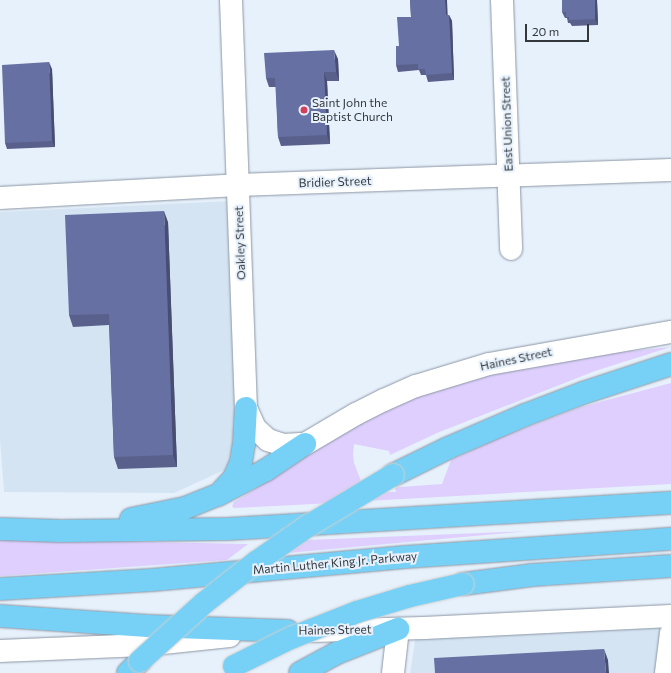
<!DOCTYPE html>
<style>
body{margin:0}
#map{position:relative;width:671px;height:673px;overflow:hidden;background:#e7f1fc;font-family:Commissioner,sans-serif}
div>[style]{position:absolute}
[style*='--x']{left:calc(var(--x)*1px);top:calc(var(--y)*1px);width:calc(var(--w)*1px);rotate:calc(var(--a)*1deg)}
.built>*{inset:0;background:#d5e4f3}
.green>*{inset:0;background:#dfcffe}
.roads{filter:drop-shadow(0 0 1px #8c97a4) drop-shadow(0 0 1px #8c97a4)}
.minor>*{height:22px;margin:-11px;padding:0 11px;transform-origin:11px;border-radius:11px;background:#fff}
.highway>*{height:22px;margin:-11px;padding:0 11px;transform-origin:11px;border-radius:11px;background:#77d1f6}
.bridges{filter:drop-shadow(0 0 1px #cecfd0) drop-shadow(0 0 1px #cecfd0)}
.highway-bridge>*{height:22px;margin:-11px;padding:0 11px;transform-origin:11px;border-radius:11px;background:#77d1f6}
.wall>*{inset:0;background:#59608b}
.shaded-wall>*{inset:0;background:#484e71}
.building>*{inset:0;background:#6770a2}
.dots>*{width:11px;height:11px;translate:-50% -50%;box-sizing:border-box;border:2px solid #e7f1fc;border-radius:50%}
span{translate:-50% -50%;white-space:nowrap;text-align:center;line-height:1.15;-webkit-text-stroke:4px #e7f1fc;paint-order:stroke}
.poi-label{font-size:12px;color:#33383d}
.left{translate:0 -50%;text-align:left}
.street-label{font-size:12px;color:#33383d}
.scale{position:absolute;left:525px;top:24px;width:64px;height:18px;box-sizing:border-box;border:2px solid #33383d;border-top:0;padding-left:5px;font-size:12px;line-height:14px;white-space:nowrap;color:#33383d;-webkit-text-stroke:3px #e7f1fc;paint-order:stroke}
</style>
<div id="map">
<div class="built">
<div style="clip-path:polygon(230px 201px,239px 443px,231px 467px,174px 493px,4px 492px,0 439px,0 212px)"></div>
<div style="clip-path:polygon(671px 627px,671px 673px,410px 673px,416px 635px)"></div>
</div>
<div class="green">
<div style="clip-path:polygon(671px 347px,595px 371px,437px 433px,390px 455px,389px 451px,354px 444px,353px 454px,354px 463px,361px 481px,365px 486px,383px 492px,396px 492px,395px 488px,400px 487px,442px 484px,451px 460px,499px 438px,581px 407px,671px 383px,671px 484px,295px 505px,234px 508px,232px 506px,234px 502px,291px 467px,300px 456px,411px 394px,549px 359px)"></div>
<div style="clip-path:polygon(530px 531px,288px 553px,307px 540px)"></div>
<div style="clip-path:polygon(0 539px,248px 544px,227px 560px,0 576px)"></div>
</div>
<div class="roads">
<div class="minor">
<div style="--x:231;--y:0;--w:408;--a:87.9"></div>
<div style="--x:246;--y:408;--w:22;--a:66"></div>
<div style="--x:255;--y:428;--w:18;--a:43"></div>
<div style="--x:268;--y:440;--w:16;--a:18"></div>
<div style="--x:283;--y:445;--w:22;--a:-3"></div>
<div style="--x:305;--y:444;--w:59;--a:-30.5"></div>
<div style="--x:356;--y:414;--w:31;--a:-27"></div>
<div style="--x:384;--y:400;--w:35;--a:-24"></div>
<div style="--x:416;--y:386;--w:76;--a:-16.8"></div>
<div style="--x:489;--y:364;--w:185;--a:-10"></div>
<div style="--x:502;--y:0;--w:249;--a:87.9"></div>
<div style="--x:0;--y:198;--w:238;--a:-3.1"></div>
<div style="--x:238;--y:185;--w:433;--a:-2"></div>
<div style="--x:312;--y:631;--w:112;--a:-1.5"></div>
<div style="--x:424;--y:628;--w:247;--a:-2.8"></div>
<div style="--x:0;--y:651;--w:144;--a:-2.4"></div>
<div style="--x:144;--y:645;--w:86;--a:-6"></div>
<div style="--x:393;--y:673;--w:44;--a:-83.5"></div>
<div style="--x:666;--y:673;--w:40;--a:-82.9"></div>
</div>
<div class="highway">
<div style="--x:393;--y:475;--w:61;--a:-26.1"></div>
<div style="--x:448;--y:448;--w:84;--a:-23.2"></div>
<div style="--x:525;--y:415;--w:62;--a:-20.8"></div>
<div style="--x:583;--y:393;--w:93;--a:-18.2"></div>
<div style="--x:222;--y:491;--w:18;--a:-47"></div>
<div style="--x:234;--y:478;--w:17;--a:-66"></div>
<div style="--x:241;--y:462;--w:18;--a:-81"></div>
<div style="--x:244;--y:444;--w:36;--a:-87"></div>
<div style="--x:131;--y:519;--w:55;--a:-11.5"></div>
<div style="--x:185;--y:508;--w:35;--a:-22"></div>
<div style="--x:218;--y:495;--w:54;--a:-27.5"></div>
<div style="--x:266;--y:470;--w:47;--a:-33.7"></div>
<div style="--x:0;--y:529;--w:61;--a:1.9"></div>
<div style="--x:61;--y:531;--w:167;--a:-0.7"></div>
<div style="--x:228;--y:529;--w:444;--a:-3.4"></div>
<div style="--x:463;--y:584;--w:70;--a:-7.4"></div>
<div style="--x:532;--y:575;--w:139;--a:-3.7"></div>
<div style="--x:0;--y:589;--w:152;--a:-3.4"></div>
<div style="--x:152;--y:580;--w:254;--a:-5.2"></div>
<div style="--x:405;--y:557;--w:267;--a:-3.9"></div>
<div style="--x:0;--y:616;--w:148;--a:3.9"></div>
<div style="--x:148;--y:626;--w:140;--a:2"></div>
<div style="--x:128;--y:673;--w:17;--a:-45"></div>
<div style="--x:300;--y:673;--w:42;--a:-28.4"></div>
<div style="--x:337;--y:653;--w:66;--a:-21.5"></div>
</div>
</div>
<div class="bridges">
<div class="highway-bridge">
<div style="--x:140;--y:661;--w:86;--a:-42.2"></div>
<div style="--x:204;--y:603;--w:66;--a:-38.3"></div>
<div style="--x:256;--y:562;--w:63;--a:-34.7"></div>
<div style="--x:308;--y:526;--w:99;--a:-31"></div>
<div style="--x:234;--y:666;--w:64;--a:-26.2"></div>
<div style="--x:291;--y:638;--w:71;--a:-21.5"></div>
<div style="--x:357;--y:612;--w:55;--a:-16.8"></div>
<div style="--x:410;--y:596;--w:54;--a:-12.8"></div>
</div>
</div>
<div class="wall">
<div style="clip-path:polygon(410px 0,447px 0,447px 15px,449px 15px,452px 21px,454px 80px,428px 82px,426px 75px,421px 75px,419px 70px,398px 72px,396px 65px,399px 46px,411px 17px)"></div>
<div style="clip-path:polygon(562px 0,597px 0,598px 25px,572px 26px,570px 23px,568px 23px,567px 18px,565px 18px,562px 12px)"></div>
<div style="clip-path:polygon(338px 59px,339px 81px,327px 81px,330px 144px,281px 146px,278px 137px,276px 87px,269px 87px,266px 78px)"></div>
<div style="clip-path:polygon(52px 69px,55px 147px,7px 149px,5px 143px)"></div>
<div style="clip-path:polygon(168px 222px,177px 467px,118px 469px,114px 457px,109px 325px,73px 327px,69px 315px)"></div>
</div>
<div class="shaded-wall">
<div style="clip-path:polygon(445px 0,447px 0,448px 22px,446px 15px)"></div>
<div style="clip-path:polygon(595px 0,597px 0,598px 25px,595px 19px)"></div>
<div style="clip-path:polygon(449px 15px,452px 21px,454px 80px,452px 73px)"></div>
<div style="clip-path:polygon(334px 50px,338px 59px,339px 81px,336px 72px)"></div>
<div style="clip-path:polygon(49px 62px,52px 69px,55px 147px,52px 141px)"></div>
<div style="clip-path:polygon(324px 72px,327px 81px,330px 144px,327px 135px)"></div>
<div style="clip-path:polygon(164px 211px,168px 222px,177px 467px,173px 455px)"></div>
<div style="clip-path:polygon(604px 649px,608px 660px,609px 673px,606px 673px)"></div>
</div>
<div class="building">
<div style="clip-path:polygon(410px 0,445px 0,446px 15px,449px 15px,452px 73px,426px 75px,425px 69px,418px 69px,418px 64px,396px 65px,396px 46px,399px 46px,397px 17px,411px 17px)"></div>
<div style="clip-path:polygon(562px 0,595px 0,595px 19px,569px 20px,569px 17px,566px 17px,566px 12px,562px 12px)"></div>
<div style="clip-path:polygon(334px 50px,336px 72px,324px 72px,327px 135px,278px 137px,275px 78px,266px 78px,264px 53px)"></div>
<div style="clip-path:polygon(49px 62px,52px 141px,5px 143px,2px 65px)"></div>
<div style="clip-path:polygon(164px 211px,173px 455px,114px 457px,109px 314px,69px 315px,65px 215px)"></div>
<div style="clip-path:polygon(604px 649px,606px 673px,435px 673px,434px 658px)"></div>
</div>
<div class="dots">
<div style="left:304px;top:110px;background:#d2415b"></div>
</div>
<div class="poi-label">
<span class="left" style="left:312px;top:110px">Saint John the<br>Baptist Church</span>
</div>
<div class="street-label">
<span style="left:507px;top:124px;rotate:-92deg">East Union Street</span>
<span style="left:335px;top:182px;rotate:-2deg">Bridier Street</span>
<span style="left:240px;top:243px;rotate:-92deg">Oakley Street</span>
<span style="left:516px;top:359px;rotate:-12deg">Haines Street</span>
<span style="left:335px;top:563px;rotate:-5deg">Martin Luther King Jr. Parkway</span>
<span style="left:335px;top:630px;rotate:-1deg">Haines Street</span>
</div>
<div class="scale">20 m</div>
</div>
